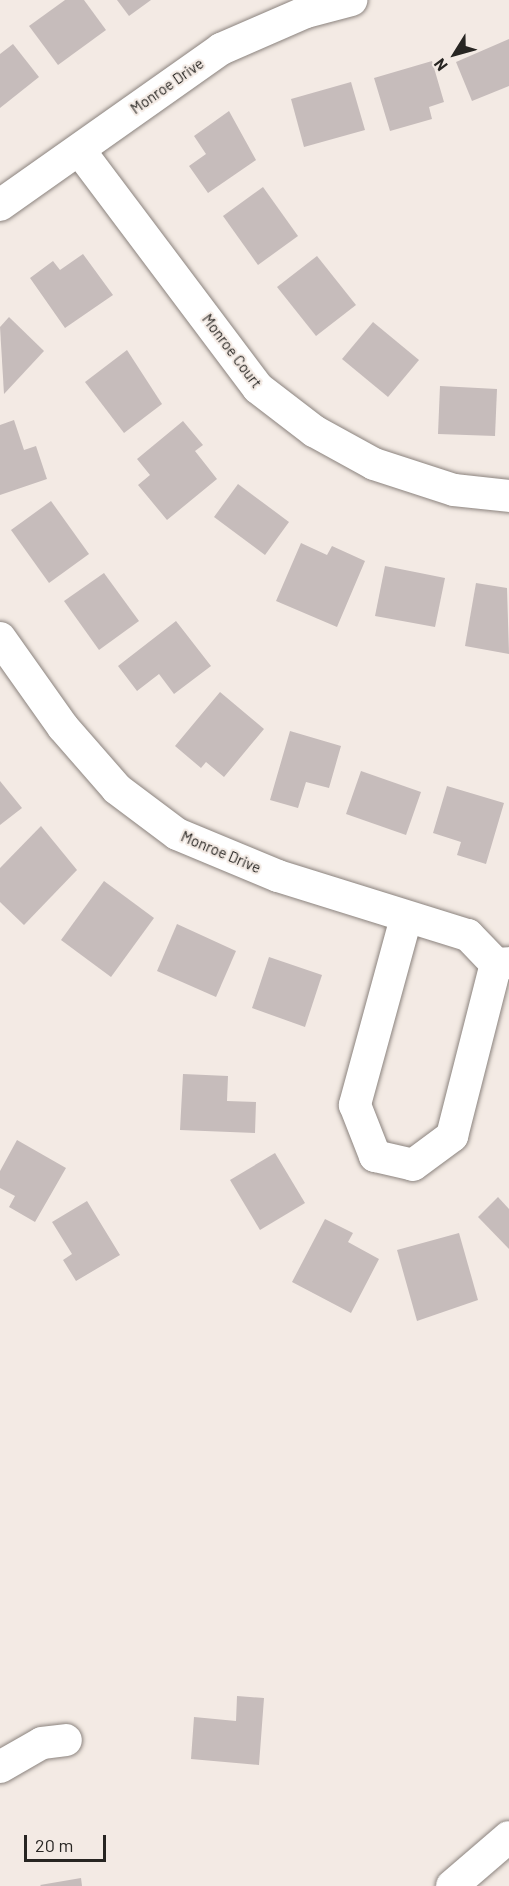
<!DOCTYPE html>
<style>
body{margin:0}
#map{position:relative;width:509px;height:1886px;overflow:hidden;background:#f3eae4;font-family:Barlow,sans-serif}
div>[style]{position:absolute}
[style*='--x']{left:calc(var(--x)*1px);top:calc(var(--y)*1px);width:calc(var(--w)*1px);rotate:calc(var(--a)*1deg)}
.building>*{inset:0;background:#c6bcbb}
.roads{filter:drop-shadow(0 0 2px #8b837e) drop-shadow(0 0 2px #8b837e)}
.minor>*{height:32px;margin:-16px;padding:0 16px;transform-origin:16px;border-radius:16px;background:#fff}
span{translate:-50% -50%;white-space:nowrap;text-align:center;line-height:1.15;-webkit-text-stroke:4.5px #f3eae4;paint-order:stroke}
.street-label{font-size:15px;color:#272522}
.north{position:absolute;left:425px;top:24px;width:60px;height:60px;-webkit-text-stroke:4px #f3eae4;paint-order:stroke;rotate:233deg;font-size:16px;font-weight:700;line-height:24px;text-align:center;color:#272522}
.north::after{content:'';display:block;margin:auto;width:21px;height:27px;background:#272522;clip-path:polygon(50% 0,100% 100%,50% 72%,0 100%)}
.scale{position:absolute;left:24px;top:1835px;width:82px;height:27px;box-sizing:border-box;border:3px solid #272522;border-top:0;padding-left:8px;font-size:18px;line-height:21px;white-space:nowrap;color:#272522;-webkit-text-stroke:4px #f3eae4;paint-order:stroke}
</style>
<div id="map">
<div class="building">
<div style="clip-path:polygon(65px 0,84px 0,106px 30px,58px 65px,29px 26px)"></div>
<div style="clip-path:polygon(117px 0,151px 0,129px 16px)"></div>
<div style="clip-path:polygon(509px 39px,509px 86px,472px 101px,456px 62px)"></div>
<div style="clip-path:polygon(13px 44px,39px 77px,0 108px,0 54px)"></div>
<div style="clip-path:polygon(432px 61px,444px 102px,429px 107px,432px 119px,390px 131px,374px 78px)"></div>
<div style="clip-path:polygon(351px 82px,365px 130px,304px 147px,291px 99px)"></div>
<div style="clip-path:polygon(229px 111px,256px 160px,208px 193px,189px 166px,206px 154px,194px 136px)"></div>
<div style="clip-path:polygon(263px 187px,298px 236px,258px 265px,223px 216px)"></div>
<div style="clip-path:polygon(83px 254px,113px 295px,65px 328px,30px 278px,53px 261px,60px 270px)"></div>
<div style="clip-path:polygon(317px 256px,356px 305px,316px 336px,277px 287px)"></div>
<div style="clip-path:polygon(9px 317px,44px 351px,4px 394px,0 327px)"></div>
<div style="clip-path:polygon(373px 322px,419px 360px,388px 397px,342px 359px)"></div>
<div style="clip-path:polygon(127px 350px,162px 404px,124px 433px,85px 382px)"></div>
<div style="clip-path:polygon(440px 386px,497px 389px,495px 436px,438px 434px)"></div>
<div style="clip-path:polygon(14px 420px,24px 450px,36px 446px,47px 479px,0 495px,0 425px)"></div>
<div style="clip-path:polygon(183px 421px,203px 445px,195px 451px,217px 479px,167px 520px,138px 485px,150px 475px,137px 459px)"></div>
<div style="clip-path:polygon(238px 484px,289px 522px,265px 555px,214px 517px)"></div>
<div style="clip-path:polygon(51px 501px,89px 554px,49px 583px,11px 530px)"></div>
<div style="clip-path:polygon(301px 543px,327px 555px,332px 546px,365px 561px,337px 627px,276px 601px)"></div>
<div style="clip-path:polygon(385px 566px,445px 578px,435px 627px,375px 616px)"></div>
<div style="clip-path:polygon(104px 573px,139px 621px,99px 650px,64px 601px)"></div>
<div style="clip-path:polygon(476px 583px,507px 588px,509px 654px,465px 646px)"></div>
<div style="clip-path:polygon(176px 621px,211px 666px,174px 694px,159px 674px,137px 691px,118px 666px)"></div>
<div style="clip-path:polygon(220px 692px,264px 729px,224px 777px,206px 762px,201px 768px,175px 746px)"></div>
<div style="clip-path:polygon(290px 731px,341px 746px,329px 788px,306px 782px,298px 808px,270px 800px)"></div>
<div style="clip-path:polygon(361px 771px,421px 792px,406px 835px,346px 814px)"></div>
<div style="clip-path:polygon(0 781px,22px 808px,0 825px)"></div>
<div style="clip-path:polygon(447px 786px,504px 803px,486px 864px,457px 855px,461px 842px,433px 833px)"></div>
<div style="clip-path:polygon(41px 826px,77px 870px,24px 925px,0 902px,0 868px)"></div>
<div style="clip-path:polygon(104px 881px,154px 918px,111px 977px,61px 940px)"></div>
<div style="clip-path:polygon(177px 924px,236px 951px,216px 997px,157px 971px)"></div>
<div style="clip-path:polygon(269px 957px,322px 975px,305px 1027px,252px 1008px)"></div>
<div style="clip-path:polygon(183px 1074px,228px 1076px,227px 1101px,256px 1102px,255px 1133px,180px 1130px)"></div>
<div style="clip-path:polygon(17px 1140px,66px 1168px,35px 1222px,9px 1207px,15px 1196px,0 1188px,0 1171px)"></div>
<div style="clip-path:polygon(275px 1153px,305px 1203px,260px 1230px,230px 1180px)"></div>
<div style="clip-path:polygon(498px 1197px,509px 1209px,509px 1249px,478px 1217px)"></div>
<div style="clip-path:polygon(87px 1201px,120px 1255px,76px 1281px,63px 1260px,72px 1254px,52px 1222px)"></div>
<div style="clip-path:polygon(325px 1219px,353px 1233px,348px 1242px,379px 1259px,351px 1313px,292px 1282px)"></div>
<div style="clip-path:polygon(459px 1233px,478px 1300px,417px 1321px,397px 1250px)"></div>
<div style="clip-path:polygon(237px 1696px,264px 1698px,259px 1765px,191px 1759px,194px 1717px,236px 1721px)"></div>
<div style="clip-path:polygon(81px 1878px,82px 1886px,41px 1886px,40px 1885px)"></div>
</div>
<div class="roads">
<div class="minor">
<div style="--x:80;--y:151;--w:296;--a:53.1"></div>
<div style="--x:258;--y:388;--w:71;--a:37.5"></div>
<div style="--x:314;--y:431;--w:68;--a:28.8"></div>
<div style="--x:374;--y:464;--w:84;--a:18"></div>
<div style="--x:454;--y:490;--w:55;--a:6.2"></div>
<div style="--x:0;--y:205;--w:271;--a:-35.2"></div>
<div style="--x:221;--y:49;--w:93;--a:-23.5"></div>
<div style="--x:306;--y:12;--w:47;--a:-14.9"></div>
<div style="--x:0;--y:638;--w:109;--a:54.7"></div>
<div style="--x:63;--y:727;--w:82;--a:48.9"></div>
<div style="--x:117;--y:789;--w:75;--a:36.9"></div>
<div style="--x:177;--y:834;--w:109;--a:22.6"></div>
<div style="--x:278;--y:876;--w:199;--a:17.3"></div>
<div style="--x:468;--y:935;--w:40;--a:46"></div>
<div style="--x:496;--y:964;--w:13;--a:-4"></div>
<div style="--x:406;--y:918;--w:194;--a:105.3"></div>
<div style="--x:355;--y:1105;--w:55;--a:68.6"></div>
<div style="--x:375;--y:1156;--w:39;--a:13"></div>
<div style="--x:413;--y:1165;--w:49;--a:-36.6"></div>
<div style="--x:452;--y:1136;--w:178;--a:-75.7"></div>
<div style="--x:0;--y:1767;--w:48;--a:-29.7"></div>
<div style="--x:42;--y:1743;--w:24;--a:-7"></div>
<div style="--x:452;--y:1886;--w:75;--a:-40.7"></div>
</div>
</div>
<div class="street-label">
<span style="left:167px;top:86px;rotate:-35deg">Monroe Drive</span>
<span style="left:232px;top:351px;rotate:53deg">Monroe Court</span>
<span style="left:221px;top:852px;rotate:23deg">Monroe Drive</span>
</div>
<div class="north">N</div>
<div class="scale">20 m</div>
</div>
